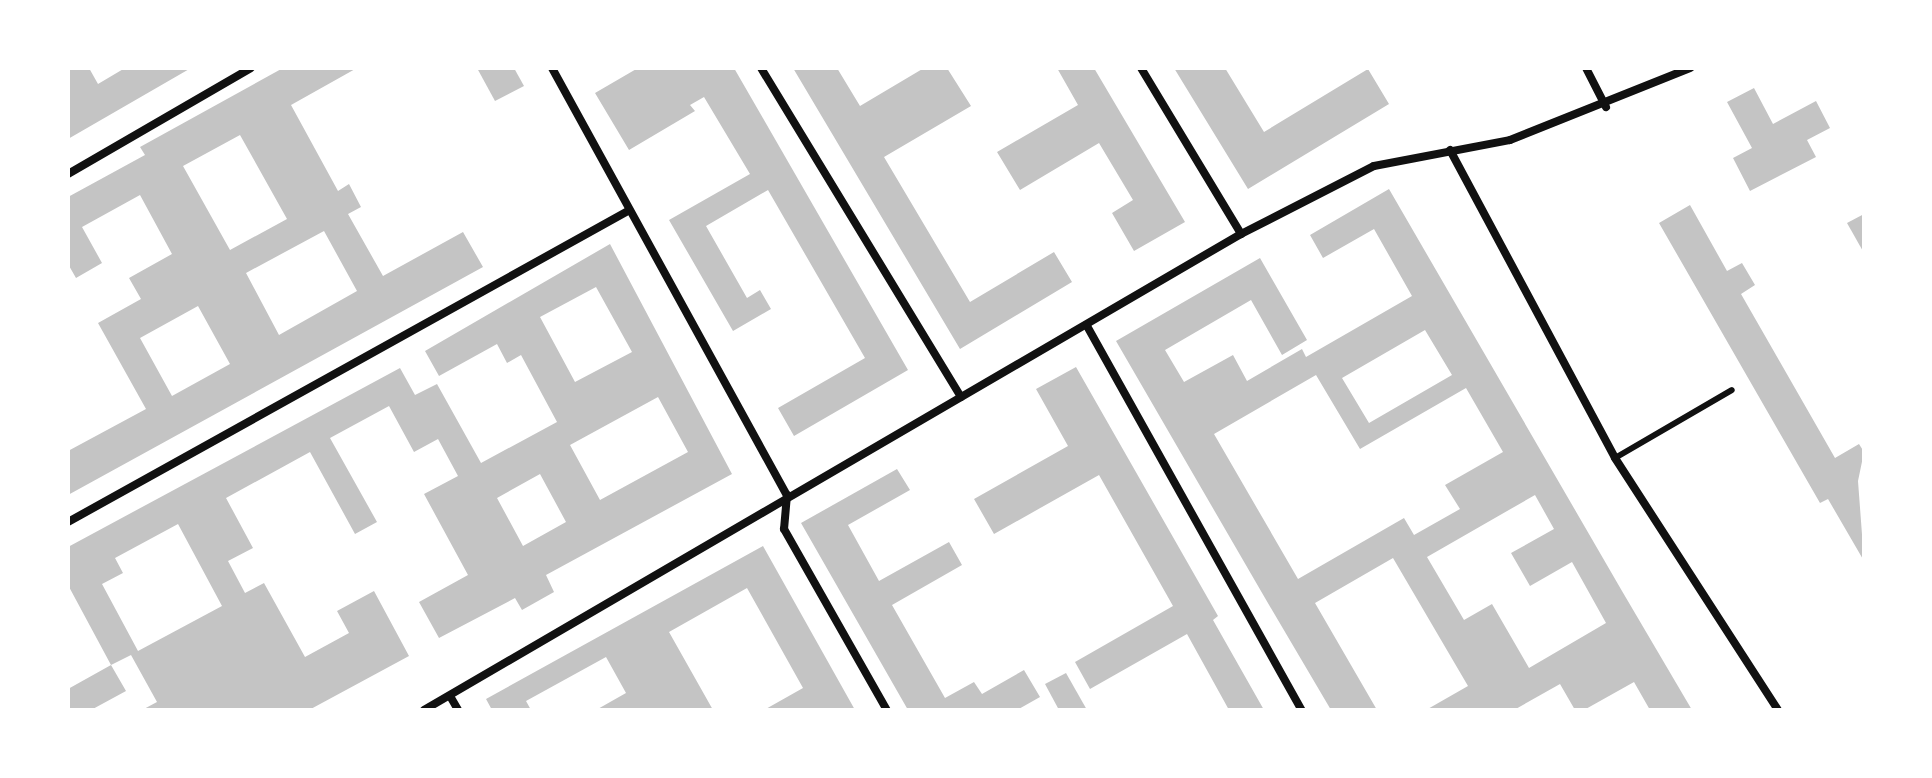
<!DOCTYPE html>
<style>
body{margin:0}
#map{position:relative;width:1932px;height:778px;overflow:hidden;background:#fff;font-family:Rubik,sans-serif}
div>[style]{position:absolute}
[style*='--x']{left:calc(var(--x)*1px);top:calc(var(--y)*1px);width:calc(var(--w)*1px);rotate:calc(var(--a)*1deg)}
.building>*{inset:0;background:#c4c4c4}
.service>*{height:6px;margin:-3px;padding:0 3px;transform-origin:3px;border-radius:3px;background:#111}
.minor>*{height:8px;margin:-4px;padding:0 4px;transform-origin:4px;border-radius:4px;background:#111}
span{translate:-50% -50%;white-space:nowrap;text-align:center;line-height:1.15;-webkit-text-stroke:6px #fff;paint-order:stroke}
.frame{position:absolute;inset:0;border:70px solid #fff;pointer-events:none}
</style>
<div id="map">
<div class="building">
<div style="clip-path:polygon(68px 68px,89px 68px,98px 84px,125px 68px,191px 68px,68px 139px)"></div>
<div style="clip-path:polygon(evenodd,283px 68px,357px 68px,291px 105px,338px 191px,349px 184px,361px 207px,348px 214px,383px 276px,463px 232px,483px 267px,68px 495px,68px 451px,146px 409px,98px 323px,141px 299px,129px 278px,172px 254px,140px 195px,82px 227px,102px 263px,76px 278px,68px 264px,68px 197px,145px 155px,140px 147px,283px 68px,240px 135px,287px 219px,230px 250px,183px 166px,240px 135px,283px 68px,324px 231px,357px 291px,279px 335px,246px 273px,324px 231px,283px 68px,198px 306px,230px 364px,172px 396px,140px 338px,198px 306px)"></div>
<div style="clip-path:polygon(477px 68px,514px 68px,524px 86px,495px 101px)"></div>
<div style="clip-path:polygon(638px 68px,734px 68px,908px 370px,794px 436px,778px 408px,865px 358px,768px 190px,706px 226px,747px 298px,760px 290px,771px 309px,733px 331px,669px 220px,750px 174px,704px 97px,690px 105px,695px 111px,629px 150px,595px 93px)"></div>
<div style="clip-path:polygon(793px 68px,837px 68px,860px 106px,924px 68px,947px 68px,971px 106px,884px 157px,970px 302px,1054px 252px,1072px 282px,960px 349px)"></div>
<div style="clip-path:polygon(1057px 68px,1094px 68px,1185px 222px,1134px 251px,1112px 213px,1133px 200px,1099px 143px,1020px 190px,997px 152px,1078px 105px)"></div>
<div style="clip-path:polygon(1174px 68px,1225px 68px,1264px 132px,1368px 69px,1389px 104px,1248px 189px)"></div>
<div style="clip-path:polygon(1754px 88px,1773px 124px,1816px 101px,1830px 128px,1807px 140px,1816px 157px,1750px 191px,1733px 158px,1752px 148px,1727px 102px)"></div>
<div style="clip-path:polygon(evenodd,1389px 189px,1622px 591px,1692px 710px,1650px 710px,1634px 682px,1584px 710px,1575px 710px,1560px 684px,1514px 710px,1426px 710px,1468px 686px,1393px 558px,1315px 603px,1377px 710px,1331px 710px,1265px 598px,1116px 341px,1260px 258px,1307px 340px,1282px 355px,1251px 300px,1165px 350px,1184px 382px,1233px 355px,1247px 381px,1302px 349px,1306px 357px,1412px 296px,1374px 229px,1323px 258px,1310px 235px,1389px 189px,1425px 330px,1452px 375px,1369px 423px,1342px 378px,1425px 330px,1389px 189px,1316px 375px,1360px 449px,1466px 388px,1503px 452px,1445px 485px,1460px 509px,1414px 535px,1404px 518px,1298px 579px,1214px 434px,1316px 375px,1389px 189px,1535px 495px,1554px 529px,1511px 553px,1530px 586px,1572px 562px,1606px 623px,1529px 668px,1492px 604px,1464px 620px,1427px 557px,1535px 495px)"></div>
<div style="clip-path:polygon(1690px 205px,1727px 271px,1742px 263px,1755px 285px,1741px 294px,1835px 458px,1859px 444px,1864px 452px,1858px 481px,1864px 561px,1828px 499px,1820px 503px,1659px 223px)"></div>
<div style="clip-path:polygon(1864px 214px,1864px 253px,1847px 223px)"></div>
<div style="clip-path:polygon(evenodd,610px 244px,732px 474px,546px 575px,554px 592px,522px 610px,515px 598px,439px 638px,419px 602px,468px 575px,424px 494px,458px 476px,438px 439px,414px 452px,389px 406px,330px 438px,377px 522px,355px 534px,310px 452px,226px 498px,253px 548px,228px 561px,245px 593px,264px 583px,305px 657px,349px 633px,337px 611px,374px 591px,409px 656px,309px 710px,142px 710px,157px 702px,131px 655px,111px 665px,126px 691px,91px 710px,68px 710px,68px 689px,111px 665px,68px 585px,68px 547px,400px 368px,415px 395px,437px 384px,481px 463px,557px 422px,521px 355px,507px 363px,497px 344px,439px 376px,425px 351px,610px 244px,596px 287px,632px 352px,575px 382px,540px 317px,596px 287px,610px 244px,658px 397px,688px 452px,600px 500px,570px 445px,658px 397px,610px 244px,540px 474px,566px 522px,523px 546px,497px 498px,540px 474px,610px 244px,178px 524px,222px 606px,138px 651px,102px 584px,123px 573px,115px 558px,178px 524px)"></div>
<div style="clip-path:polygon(1076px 367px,1218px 616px,1213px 620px,1264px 710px,1229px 710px,1187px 634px,1090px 689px,1075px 662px,1173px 606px,1099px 475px,994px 534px,974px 499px,1068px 446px,1036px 389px)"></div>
<div style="clip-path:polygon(897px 469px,910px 490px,848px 525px,879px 581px,949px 542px,962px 565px,892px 605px,945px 698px,974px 682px,982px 694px,1024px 670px,1040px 697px,1017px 710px,908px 710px,801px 523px)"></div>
<div style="clip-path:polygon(763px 546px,855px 710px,764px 710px,803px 688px,747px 588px,669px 632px,713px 710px,596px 710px,626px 693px,606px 657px,526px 701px,531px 710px,492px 710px,486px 699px)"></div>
<div style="clip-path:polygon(1066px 673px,1087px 710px,1059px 710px,1045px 684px)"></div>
</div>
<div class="service">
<div style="--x:1615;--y:458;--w:135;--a:-30.2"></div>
</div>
<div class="minor">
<div style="--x:552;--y:68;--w:487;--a:61.2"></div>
<div style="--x:787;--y:495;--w:34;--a:95"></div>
<div style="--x:784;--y:529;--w:208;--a:60.4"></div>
<div style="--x:761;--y:68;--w:385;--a:58.7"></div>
<div style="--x:1141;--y:68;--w:194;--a:58.9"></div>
<div style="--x:1586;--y:68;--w:44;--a:62.9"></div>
<div style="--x:1450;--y:150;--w:349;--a:61.8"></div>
<div style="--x:1615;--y:458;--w:300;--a:57.1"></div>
<div style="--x:68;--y:174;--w:211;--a:-30.1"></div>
<div style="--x:1087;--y:326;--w:440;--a:60.8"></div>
<div style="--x:68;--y:522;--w:641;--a:-29.05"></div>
<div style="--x:450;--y:696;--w:16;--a:60"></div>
<div style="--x:424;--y:710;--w:946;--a:-30.23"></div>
<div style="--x:1241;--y:234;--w:149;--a:-27.1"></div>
<div style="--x:1374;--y:166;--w:138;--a:-10.8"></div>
<div style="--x:1510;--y:140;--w:194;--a:-21.8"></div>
</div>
<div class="frame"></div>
</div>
